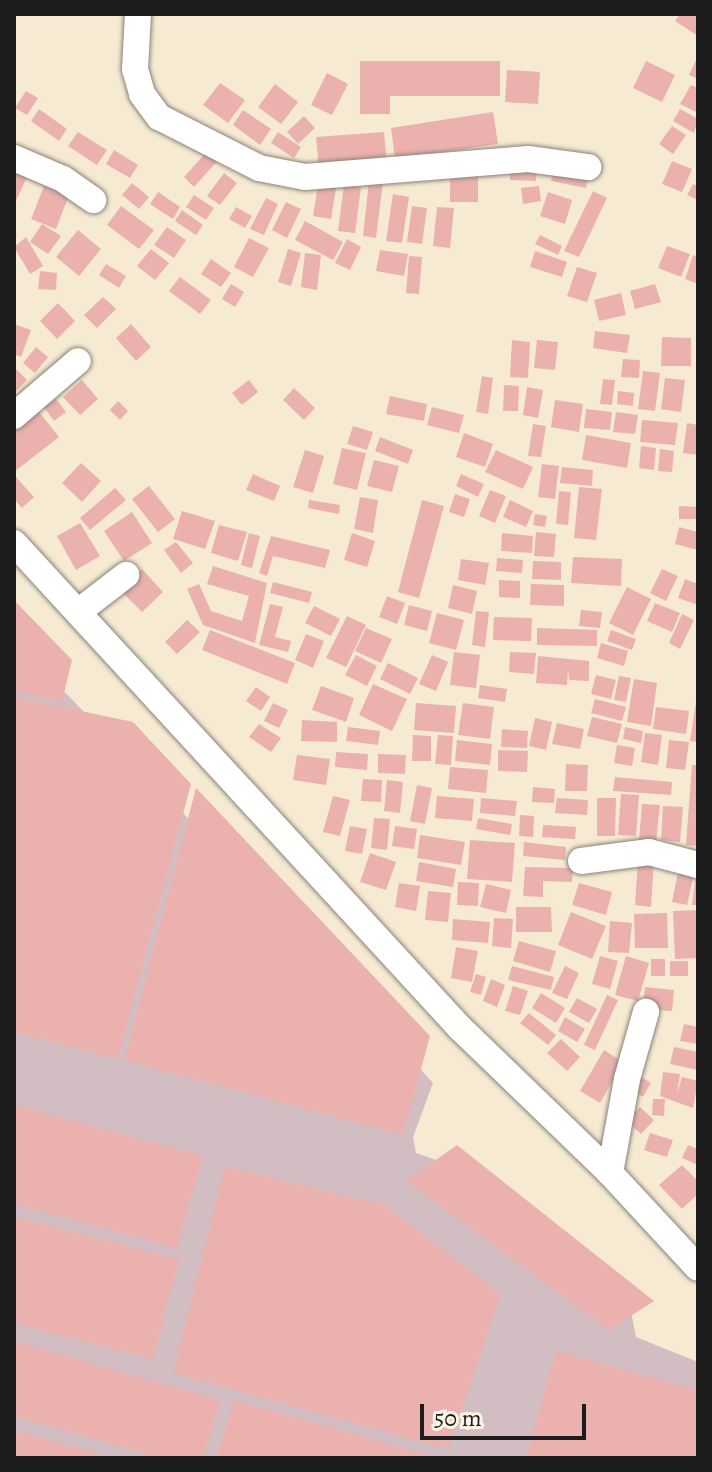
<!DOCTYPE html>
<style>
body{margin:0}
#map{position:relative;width:712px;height:1472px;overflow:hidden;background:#f7ead3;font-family:Alegreya,serif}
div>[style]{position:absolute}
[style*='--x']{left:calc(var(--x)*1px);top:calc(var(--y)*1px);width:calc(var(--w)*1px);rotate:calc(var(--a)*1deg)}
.industrial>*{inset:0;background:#d2bec2}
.building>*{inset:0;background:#ebb1ae}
.roads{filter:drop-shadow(0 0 2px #8a8378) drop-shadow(0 0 2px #8a8378)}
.minor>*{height:26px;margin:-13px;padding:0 13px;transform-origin:13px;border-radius:13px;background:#fff}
span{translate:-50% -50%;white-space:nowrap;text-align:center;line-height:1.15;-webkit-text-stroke:8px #fcf5e5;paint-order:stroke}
.frame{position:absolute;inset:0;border:16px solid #1c1c1c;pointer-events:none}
.scale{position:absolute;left:420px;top:1404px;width:166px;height:36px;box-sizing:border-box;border:4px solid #1c1c1c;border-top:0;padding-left:10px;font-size:24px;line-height:28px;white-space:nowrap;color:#1c1c1c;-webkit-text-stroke:6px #fcf5e5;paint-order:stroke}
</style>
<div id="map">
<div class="industrial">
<div style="clip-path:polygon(14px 640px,252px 884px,433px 1083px,413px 1137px,416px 1153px,477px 1174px,628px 1296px,636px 1337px,698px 1362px,698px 1458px,14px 1458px)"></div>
</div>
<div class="building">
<div style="clip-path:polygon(680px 14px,698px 14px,698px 36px,675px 21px)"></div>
<div style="clip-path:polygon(698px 56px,698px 79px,689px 75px)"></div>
<div style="clip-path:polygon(360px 61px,500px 61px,500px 96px,390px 96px,390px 114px,360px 114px)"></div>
<div style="clip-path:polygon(646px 61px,675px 75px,662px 102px,633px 88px)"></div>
<div style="clip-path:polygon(507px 70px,540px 72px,538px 104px,505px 102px)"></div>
<div style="clip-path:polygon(327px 73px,348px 84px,332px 115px,311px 105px)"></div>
<div style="clip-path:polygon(220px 83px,245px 100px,228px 123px,203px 105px)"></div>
<div style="clip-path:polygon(275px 84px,298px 102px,281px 124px,258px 107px)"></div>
<div style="clip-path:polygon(691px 85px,698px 88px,698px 113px,680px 104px)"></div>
<div style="clip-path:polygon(26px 91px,38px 98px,27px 115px,15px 108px)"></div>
<div style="clip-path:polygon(39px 109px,67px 129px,59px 141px,31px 121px)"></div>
<div style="clip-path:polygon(680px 109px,698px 119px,694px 133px,673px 121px)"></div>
<div style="clip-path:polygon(243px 110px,271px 129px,260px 145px,233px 125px)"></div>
<div style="clip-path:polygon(493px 112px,498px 144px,395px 159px,391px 128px)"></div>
<div style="clip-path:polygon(304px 116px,315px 128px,298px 144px,287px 132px)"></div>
<div style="clip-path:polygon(672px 126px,686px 135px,673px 154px,659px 144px)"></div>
<div style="clip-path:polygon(78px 132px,107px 150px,97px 165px,68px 146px)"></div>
<div style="clip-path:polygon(278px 132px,301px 147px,294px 158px,271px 143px)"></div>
<div style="clip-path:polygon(384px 132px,387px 163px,319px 169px,316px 137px)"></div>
<div style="clip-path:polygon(211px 147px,222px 156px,194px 187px,184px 177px)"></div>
<div style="clip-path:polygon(114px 150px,138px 165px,130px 178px,106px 164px)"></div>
<div style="clip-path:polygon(672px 161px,692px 169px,682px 192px,662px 184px)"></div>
<div style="clip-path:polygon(510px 163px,537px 164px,536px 181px,510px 180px)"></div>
<div style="clip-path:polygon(555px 164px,589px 172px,586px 188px,551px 181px)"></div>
<div style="clip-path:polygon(14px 171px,27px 177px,14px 205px)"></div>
<div style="clip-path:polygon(450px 172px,478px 172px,478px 202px,450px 202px)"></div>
<div style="clip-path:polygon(224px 173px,237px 183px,220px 205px,207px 196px)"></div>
<div style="clip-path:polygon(319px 179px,337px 182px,331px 219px,313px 216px)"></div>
<div style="clip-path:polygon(369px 181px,383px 182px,376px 238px,363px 236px)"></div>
<div style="clip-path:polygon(132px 183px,149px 197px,139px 209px,122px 195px)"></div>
<div style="clip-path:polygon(693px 184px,698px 186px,698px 200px,687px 195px)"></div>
<div style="clip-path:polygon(344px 185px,361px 187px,355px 233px,338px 231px)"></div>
<div style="clip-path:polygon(44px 186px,69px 195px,56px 229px,31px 219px)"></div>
<div style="clip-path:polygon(539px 186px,541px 201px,523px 204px,521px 188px)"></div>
<div style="clip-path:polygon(593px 191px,607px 198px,579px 257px,564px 251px)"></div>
<div style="clip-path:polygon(158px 192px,180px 207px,173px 219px,150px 204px)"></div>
<div style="clip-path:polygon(548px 192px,572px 200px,565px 224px,540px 216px)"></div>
<div style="clip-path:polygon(393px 194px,409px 197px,402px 243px,386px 241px)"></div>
<div style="clip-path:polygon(194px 195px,214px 208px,206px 220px,186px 207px)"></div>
<div style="clip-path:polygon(266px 198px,278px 204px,264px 235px,250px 229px)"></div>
<div style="clip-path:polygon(286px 202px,301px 209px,287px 238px,272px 230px)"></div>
<div style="clip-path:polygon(121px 206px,154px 230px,139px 249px,107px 225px)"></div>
<div style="clip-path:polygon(412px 206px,427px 208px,422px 244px,407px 242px)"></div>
<div style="clip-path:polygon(236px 207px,252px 216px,245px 228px,229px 219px)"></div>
<div style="clip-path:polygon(437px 207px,454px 208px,450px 248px,433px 246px)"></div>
<div style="clip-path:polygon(182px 210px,203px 225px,196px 235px,175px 221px)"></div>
<div style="clip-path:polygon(305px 221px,343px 242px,333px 260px,295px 240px)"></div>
<div style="clip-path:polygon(42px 224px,61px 236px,48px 254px,30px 242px)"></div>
<div style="clip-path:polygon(167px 227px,186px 240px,174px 258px,154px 245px)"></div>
<div style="clip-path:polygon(78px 230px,101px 249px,79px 276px,56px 257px)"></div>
<div style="clip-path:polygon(540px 235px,562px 246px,558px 255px,535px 244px)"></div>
<div style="clip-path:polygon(26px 237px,43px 266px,30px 274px,14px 247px)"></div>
<div style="clip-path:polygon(249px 238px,269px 248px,253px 277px,234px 267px)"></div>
<div style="clip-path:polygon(347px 239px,361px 247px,350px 270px,335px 263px)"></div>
<div style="clip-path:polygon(667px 246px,690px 254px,681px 277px,658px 268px)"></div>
<div style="clip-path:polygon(151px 249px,169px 263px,155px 280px,137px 266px)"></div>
<div style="clip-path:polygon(288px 249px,301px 253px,291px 286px,278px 282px)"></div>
<div style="clip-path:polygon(380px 250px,408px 254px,404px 276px,376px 271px)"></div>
<div style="clip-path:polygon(535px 251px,567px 262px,562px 277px,530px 267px)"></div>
<div style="clip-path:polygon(305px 253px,321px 255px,317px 290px,301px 287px)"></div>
<div style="clip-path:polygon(693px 255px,698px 257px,698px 284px,685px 279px)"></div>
<div style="clip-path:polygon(409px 256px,422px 257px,419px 294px,406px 293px)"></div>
<div style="clip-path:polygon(211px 259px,231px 273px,221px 287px,201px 274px)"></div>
<div style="clip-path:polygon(106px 264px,126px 276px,119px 288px,99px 275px)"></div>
<div style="clip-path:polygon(577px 267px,597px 273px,587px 302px,567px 296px)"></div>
<div style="clip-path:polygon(40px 271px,57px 273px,56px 290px,38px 289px)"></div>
<div style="clip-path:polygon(180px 277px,211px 300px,200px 314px,169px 291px)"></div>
<div style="clip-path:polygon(231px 284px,244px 292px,235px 307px,222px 299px)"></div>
<div style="clip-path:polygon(655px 284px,661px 302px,635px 309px,630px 291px)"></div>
<div style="clip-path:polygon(621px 293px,626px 315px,599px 321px,594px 300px)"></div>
<div style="clip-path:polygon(103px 297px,116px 309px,97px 328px,84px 315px)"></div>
<div style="clip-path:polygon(58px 303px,75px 321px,57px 339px,40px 321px)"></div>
<div style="clip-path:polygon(14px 324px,31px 330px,21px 357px,14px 354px)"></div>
<div style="clip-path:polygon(131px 324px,151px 347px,136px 361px,116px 338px)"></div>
<div style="clip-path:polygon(595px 331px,630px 335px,627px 353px,593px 348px)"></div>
<div style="clip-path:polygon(662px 337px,691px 338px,691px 366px,661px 366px)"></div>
<div style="clip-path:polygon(512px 340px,530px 342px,528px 378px,510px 377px)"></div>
<div style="clip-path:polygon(537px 340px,558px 342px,555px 370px,534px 368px)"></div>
<div style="clip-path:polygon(36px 347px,48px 357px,35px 373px,23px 363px)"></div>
<div style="clip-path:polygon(623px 359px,640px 360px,639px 378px,621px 377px)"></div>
<div style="clip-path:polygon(14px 367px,27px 380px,14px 393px)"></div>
<div style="clip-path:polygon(643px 371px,660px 373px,655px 411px,638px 409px)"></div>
<div style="clip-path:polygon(482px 376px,493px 378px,488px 414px,476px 412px)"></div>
<div style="clip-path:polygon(665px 378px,685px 380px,681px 412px,661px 409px)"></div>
<div style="clip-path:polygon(603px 379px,615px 380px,612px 405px,600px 404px)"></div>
<div style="clip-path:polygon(82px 380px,98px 399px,80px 415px,63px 397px)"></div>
<div style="clip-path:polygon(249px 380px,258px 392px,242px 405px,232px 393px)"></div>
<div style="clip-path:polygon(504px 385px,519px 386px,518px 411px,503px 411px)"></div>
<div style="clip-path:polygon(527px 387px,543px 390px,538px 418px,523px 415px)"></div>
<div style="clip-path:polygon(294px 388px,315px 408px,304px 420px,283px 400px)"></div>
<div style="clip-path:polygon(618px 391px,634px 393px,633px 406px,617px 404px)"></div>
<div style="clip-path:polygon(390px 396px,427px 404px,424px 421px,386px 414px)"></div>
<div style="clip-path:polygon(56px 399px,66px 412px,54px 421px,44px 407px)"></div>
<div style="clip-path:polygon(555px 400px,583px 404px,579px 432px,551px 427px)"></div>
<div style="clip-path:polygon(118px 401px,128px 411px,120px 420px,110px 410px)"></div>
<div style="clip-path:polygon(432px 407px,464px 415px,459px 433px,427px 425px)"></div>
<div style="clip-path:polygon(36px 408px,59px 437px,14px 472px,14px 424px)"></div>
<div style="clip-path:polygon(586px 409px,612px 412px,610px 430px,584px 428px)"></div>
<div style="clip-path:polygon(616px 412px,638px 415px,635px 434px,613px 432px)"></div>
<div style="clip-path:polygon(642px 420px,678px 423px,675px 445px,640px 442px)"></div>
<div style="clip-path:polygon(687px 423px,698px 425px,698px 455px,683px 453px)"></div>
<div style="clip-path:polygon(533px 424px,546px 426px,541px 457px,528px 456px)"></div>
<div style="clip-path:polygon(353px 426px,373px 432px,367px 450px,347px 444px)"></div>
<div style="clip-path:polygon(464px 433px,493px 444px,485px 467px,456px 457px)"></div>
<div style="clip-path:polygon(586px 435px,631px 443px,627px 468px,582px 460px)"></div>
<div style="clip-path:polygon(380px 437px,413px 450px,408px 464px,375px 451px)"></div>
<div style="clip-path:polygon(641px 446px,656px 448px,654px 470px,639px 468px)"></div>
<div style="clip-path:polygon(342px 448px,366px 453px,357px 490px,333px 484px)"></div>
<div style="clip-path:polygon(660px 449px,674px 451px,672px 472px,658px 471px)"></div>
<div style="clip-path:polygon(305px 450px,324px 456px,313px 493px,293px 487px)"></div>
<div style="clip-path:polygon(496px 450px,533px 467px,523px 489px,485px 472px)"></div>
<div style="clip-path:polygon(374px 460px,399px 466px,392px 492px,367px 486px)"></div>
<div style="clip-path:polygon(81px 463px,101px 481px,82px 502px,62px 483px)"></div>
<div style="clip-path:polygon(542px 464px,559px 466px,555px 499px,538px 497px)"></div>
<div style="clip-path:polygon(562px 467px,593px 470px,592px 486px,560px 483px)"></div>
<div style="clip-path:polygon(253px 474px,280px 486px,274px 501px,246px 490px)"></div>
<div style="clip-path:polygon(461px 474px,484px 484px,478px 497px,456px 486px)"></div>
<div style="clip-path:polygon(16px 477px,34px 497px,22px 508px,14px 499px)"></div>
<div style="clip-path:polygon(149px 486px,175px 519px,158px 532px,132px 499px)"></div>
<div style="clip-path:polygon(579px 487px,602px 489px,596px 540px,574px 538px)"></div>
<div style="clip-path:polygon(115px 488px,126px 500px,90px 530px,80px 518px)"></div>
<div style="clip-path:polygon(490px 490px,506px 496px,495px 523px,479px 516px)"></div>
<div style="clip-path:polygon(559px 491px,571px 492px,568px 525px,556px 524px)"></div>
<div style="clip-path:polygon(455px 494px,470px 499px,464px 517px,449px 512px)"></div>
<div style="clip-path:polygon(360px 497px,378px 500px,373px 533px,354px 529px)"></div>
<div style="clip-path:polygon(309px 500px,340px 505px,339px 514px,308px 508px)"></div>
<div style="clip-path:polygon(422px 500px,444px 506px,419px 598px,398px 592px)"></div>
<div style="clip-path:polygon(510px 500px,533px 511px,526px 527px,503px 517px)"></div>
<div style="clip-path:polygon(679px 506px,698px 507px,698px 519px,679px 519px)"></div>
<div style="clip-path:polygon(182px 511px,215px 521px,205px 549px,173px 539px)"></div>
<div style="clip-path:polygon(132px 512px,152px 543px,124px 561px,104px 531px)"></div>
<div style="clip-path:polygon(535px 514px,547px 516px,545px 527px,533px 525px)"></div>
<div style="clip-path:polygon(80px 523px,100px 556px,76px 570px,57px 536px)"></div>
<div style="clip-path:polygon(219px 525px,247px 532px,238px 561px,211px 553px)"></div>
<div style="clip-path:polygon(679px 527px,698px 532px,698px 550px,675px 544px)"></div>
<div style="clip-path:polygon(536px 532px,556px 534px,554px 557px,534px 556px)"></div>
<div style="clip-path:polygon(249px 533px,260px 536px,252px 568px,241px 565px)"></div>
<div style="clip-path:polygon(352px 533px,375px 541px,367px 567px,344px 560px)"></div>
<div style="clip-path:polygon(502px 533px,533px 536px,532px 553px,501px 551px)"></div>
<div style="clip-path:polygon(271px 536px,330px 550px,325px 568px,273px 556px,267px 576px,259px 573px)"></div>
<div style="clip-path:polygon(176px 542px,193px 563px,181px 573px,164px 550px)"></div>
<div style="clip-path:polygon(573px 557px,622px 559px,621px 586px,571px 583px)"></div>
<div style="clip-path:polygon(497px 558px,523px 560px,522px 573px,496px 571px)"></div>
<div style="clip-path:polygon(461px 559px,489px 563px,485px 585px,458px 580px)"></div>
<div style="clip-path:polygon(533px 561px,561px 562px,561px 580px,532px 579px)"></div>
<div style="clip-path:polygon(213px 566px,267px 583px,255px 643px,203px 625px,187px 589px,199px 584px,211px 611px,242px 621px,249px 596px,207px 584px)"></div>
<div style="clip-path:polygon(142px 569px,163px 592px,142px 612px,120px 590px)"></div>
<div style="clip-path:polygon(662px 569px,678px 576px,666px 601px,650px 593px)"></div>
<div style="clip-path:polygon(685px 579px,698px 584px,698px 605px,678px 598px)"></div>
<div style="clip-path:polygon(499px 580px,520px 581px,520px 598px,499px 597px)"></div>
<div style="clip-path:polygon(273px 582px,312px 592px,309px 603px,270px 593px)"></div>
<div style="clip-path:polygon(531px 584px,564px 585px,564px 606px,530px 605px)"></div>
<div style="clip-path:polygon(453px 585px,477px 591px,472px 614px,448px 608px)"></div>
<div style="clip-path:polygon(627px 587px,651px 599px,633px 635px,609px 623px)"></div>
<div style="clip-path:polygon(387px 596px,405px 603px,397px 624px,379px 617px)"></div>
<div style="clip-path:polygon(14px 600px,72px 660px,62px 702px,14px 691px)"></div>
<div style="clip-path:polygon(655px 603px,680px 613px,672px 632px,647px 621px)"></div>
<div style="clip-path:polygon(270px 604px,283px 607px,275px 637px,291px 641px,288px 652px,259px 645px)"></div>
<div style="clip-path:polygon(409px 605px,432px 611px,427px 631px,404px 625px)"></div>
<div style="clip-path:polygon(314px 606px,340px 619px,331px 636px,305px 623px)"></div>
<div style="clip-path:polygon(581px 610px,602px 612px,600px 628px,579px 626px)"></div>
<div style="clip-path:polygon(476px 611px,489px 612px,485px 647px,472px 645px)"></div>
<div style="clip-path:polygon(437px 613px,464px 620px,456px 650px,429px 643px)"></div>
<div style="clip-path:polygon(682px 614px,694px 620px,680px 649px,669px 643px)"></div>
<div style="clip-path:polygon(347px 616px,366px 625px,346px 667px,326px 658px)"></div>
<div style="clip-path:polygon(494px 617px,532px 618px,531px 641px,493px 640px)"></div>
<div style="clip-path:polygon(187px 620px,200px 632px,177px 654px,165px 642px)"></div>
<div style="clip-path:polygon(366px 628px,392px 639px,381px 663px,355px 651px)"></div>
<div style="clip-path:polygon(537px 628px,597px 630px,597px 646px,537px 645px)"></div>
<div style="clip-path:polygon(210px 630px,295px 663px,287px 684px,202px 650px)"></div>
<div style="clip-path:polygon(611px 630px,636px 639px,632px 650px,607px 641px)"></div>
<div style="clip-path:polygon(306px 634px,324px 641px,313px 668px,295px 660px)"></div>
<div style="clip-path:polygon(601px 643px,628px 651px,624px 666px,597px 658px)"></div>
<div style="clip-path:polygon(454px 652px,480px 655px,476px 688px,450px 685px)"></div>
<div style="clip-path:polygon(510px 652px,536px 653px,534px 674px,509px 672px)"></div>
<div style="clip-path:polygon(356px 655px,377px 666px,367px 686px,345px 675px)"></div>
<div style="clip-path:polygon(432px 655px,448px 662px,436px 691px,419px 684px)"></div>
<div style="clip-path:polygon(538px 656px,589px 661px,589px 681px,569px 680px,568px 668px,567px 685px,536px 683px)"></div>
<div style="clip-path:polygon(388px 663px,418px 678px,410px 694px,380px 679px)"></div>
<div style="clip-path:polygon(596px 675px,616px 680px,611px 699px,591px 694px)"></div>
<div style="clip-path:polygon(619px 676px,631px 678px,626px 702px,614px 700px)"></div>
<div style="clip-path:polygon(634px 679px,657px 683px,651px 726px,627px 722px)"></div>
<div style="clip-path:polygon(373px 684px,407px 699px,392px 731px,359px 715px)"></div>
<div style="clip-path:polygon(480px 685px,507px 689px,505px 702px,478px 698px)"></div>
<div style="clip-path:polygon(321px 686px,354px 698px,346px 722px,312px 710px)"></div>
<div style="clip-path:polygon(256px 687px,270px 697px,261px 711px,246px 701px)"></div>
<div style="clip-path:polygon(14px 697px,133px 722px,191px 784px,118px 1059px,14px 1032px)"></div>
<div style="clip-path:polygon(595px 699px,626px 707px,622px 721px,591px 713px)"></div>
<div style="clip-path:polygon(696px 702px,698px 702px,698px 742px,690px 741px)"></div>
<div style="clip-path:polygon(273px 703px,288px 710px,279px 728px,264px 721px)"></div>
<div style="clip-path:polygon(416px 703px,456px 706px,454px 733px,414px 730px)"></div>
<div style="clip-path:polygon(463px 703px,494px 707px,490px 739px,458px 735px)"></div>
<div style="clip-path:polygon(656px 707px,689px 711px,686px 734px,653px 729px)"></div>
<div style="clip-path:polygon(592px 717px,622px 724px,617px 743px,587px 736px)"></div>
<div style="clip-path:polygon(535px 718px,552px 722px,546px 750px,529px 746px)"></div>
<div style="clip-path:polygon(302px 720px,337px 722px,337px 742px,301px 741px)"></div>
<div style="clip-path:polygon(557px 723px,584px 729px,580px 749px,552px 744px)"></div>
<div style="clip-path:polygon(259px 724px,281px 738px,271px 752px,249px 737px)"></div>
<div style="clip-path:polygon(348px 727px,380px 731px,378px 745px,346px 741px)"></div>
<div style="clip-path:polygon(625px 727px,643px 731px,641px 743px,623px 739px)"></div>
<div style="clip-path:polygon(502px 729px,528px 731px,527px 748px,501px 747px)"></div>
<div style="clip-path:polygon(645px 733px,662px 735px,658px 765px,641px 762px)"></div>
<div style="clip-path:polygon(413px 735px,431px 736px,431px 761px,412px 761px)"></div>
<div style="clip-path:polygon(438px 735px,453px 736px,451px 765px,435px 764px)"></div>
<div style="clip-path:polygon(457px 740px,492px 744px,490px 765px,455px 761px)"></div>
<div style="clip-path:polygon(669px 740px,689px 742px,685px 770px,666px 768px)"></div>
<div style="clip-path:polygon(617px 745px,635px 748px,632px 766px,614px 763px)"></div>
<div style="clip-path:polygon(498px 750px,528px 751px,527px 772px,498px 771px)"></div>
<div style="clip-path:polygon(336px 752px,368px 754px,367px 770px,335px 767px)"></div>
<div style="clip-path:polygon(378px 754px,406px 755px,405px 774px,378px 773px)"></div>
<div style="clip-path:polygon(297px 755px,330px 759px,326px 785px,293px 780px)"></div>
<div style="clip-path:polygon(566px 764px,588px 765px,587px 791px,565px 791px)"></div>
<div style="clip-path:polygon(692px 765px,698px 765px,698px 846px,686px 845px)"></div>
<div style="clip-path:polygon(450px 767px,488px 770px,486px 793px,448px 789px)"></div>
<div style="clip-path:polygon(615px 777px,672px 782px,671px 795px,613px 791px)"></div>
<div style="clip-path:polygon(363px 779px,382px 780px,381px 802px,361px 801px)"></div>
<div style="clip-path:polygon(387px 780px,403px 782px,400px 813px,384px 811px)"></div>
<div style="clip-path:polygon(417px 785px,432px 788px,425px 824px,410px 821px)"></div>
<div style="clip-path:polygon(533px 787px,555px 789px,554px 803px,532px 802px)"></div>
<div style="clip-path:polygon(196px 788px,430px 1036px,403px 1135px,124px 1060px)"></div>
<div style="clip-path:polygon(621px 794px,639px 795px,636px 836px,618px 835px)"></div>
<div style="clip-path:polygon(333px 796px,350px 800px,340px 836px,323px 832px)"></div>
<div style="clip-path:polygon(437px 796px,474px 799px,472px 821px,435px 818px)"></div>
<div style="clip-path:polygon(481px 798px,517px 801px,515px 816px,480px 813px)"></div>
<div style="clip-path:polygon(557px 798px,588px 800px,587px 815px,555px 813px)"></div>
<div style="clip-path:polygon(597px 798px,616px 798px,615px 836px,597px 836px)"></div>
<div style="clip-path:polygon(642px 804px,660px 805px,656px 842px,639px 841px)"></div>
<div style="clip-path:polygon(663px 806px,683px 807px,680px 842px,661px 840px)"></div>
<div style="clip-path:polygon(520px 815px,534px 816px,533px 837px,519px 836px)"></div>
<div style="clip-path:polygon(374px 818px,390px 819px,387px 850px,371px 848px)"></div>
<div style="clip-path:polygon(478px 818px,512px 824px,510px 835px,476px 829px)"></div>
<div style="clip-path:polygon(543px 825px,576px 827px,575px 839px,542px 837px)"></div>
<div style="clip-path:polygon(350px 826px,367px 829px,362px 854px,345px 851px)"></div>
<div style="clip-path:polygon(395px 826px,417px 829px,414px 849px,392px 846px)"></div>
<div style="clip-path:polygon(420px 835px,465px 842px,461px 865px,417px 858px)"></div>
<div style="clip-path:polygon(470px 840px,515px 843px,512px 882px,467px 879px)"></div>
<div style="clip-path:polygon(524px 842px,566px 847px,565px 860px,523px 856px)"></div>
<div style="clip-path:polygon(370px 853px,396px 862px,386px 890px,360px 882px)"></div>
<div style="clip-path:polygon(638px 860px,654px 860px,651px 907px,635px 905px)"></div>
<div style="clip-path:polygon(419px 862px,456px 869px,453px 887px,416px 881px)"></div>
<div style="clip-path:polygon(680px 862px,696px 865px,687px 905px,672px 902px)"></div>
<div style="clip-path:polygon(525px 867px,573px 868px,572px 882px,543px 881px,543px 897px,523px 896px)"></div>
<div style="clip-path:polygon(696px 872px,698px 872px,698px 905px,692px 905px)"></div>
<div style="clip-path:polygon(458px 882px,479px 883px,478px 906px,457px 905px)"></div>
<div style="clip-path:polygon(399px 883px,420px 886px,416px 911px,395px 907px)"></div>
<div style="clip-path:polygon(579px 883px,612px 892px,606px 915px,572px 905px)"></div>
<div style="clip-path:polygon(486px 884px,511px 890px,506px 913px,480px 907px)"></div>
<div style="clip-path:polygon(428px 891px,451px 893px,448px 922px,425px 920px)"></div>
<div style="clip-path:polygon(516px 907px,551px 907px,552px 932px,516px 932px)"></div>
<div style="clip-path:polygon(698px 910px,698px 958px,675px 959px,673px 911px)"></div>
<div style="clip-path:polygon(571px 912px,606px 926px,592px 959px,558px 945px)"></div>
<div style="clip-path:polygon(667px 913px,668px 948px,635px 948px,634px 914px)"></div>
<div style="clip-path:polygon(494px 918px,513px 919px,511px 948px,492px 946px)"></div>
<div style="clip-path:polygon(453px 919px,490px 922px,488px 943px,452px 940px)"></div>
<div style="clip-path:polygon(610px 921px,632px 923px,629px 953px,608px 952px)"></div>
<div style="clip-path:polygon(519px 941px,556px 951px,550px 972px,513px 961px)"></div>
<div style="clip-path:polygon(456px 947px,478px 951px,472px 982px,451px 978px)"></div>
<div style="clip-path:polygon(600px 956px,618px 961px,610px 989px,592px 984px)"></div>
<div style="clip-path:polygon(626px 956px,649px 963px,638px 1001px,615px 995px)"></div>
<div style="clip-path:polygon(651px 959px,665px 959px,665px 976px,651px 976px)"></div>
<div style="clip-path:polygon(670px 961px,688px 961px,688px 976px,670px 976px)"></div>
<div style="clip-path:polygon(512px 966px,554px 977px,551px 990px,508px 980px)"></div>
<div style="clip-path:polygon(565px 966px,579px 973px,567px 999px,552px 993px)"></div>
<div style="clip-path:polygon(476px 974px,486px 977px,481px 995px,470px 992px)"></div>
<div style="clip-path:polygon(491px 979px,505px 985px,497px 1007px,483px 1001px)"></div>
<div style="clip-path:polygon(513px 986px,528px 991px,520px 1015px,505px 1011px)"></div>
<div style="clip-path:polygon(645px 987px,674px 990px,672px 1011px,643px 1009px)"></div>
<div style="clip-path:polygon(541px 993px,565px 1008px,556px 1023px,532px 1008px)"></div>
<div style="clip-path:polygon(607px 995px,618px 1000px,595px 1050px,584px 1045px)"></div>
<div style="clip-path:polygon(577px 998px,597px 1009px,589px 1023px,569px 1012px)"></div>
<div style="clip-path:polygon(529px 1013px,556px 1035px,548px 1045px,520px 1023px)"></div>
<div style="clip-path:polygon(565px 1017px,585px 1029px,577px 1042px,558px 1031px)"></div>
<div style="clip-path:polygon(684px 1024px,698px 1027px,698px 1044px,680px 1041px)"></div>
<div style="clip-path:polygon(561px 1039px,580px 1057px,567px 1071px,547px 1053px)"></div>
<div style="clip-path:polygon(674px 1047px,698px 1052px,698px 1070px,670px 1064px)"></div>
<div style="clip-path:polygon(604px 1050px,623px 1062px,600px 1103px,580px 1091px)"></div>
<div style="clip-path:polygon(663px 1072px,680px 1074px,677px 1094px,682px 1077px,698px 1081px,693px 1108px,660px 1096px)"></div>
<div style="clip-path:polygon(636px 1074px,651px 1083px,643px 1097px,628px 1088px)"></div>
<div style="clip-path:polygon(653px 1099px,665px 1099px,664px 1116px,652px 1115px)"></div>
<div style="clip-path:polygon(14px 1105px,203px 1156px,177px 1248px,14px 1204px)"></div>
<div style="clip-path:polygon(640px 1107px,654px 1120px,641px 1134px,627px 1121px)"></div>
<div style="clip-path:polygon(650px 1133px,673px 1140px,667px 1157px,644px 1150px)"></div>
<div style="clip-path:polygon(457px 1145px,654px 1301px,609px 1330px,406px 1181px)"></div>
<div style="clip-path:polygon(688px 1145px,698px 1149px,698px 1165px,682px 1158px)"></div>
<div style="clip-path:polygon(682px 1165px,698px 1181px,698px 1194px,682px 1209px,659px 1185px)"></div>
<div style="clip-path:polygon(225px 1166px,384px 1205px,501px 1294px,448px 1449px,173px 1373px)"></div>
<div style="clip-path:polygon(14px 1217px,179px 1259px,153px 1359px,14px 1323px)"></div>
<div style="clip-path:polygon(14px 1341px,220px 1400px,203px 1458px,161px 1458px,14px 1416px)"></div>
<div style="clip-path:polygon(556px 1351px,698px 1390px,698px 1458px,526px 1457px)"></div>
<div style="clip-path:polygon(234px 1400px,436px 1457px,436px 1458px,217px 1458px)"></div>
<div style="clip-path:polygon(14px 1431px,112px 1457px,112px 1458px,14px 1458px)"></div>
</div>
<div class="roads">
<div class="minor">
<div style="--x:138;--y:14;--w:55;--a:93.1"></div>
<div style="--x:135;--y:69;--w:26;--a:74"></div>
<div style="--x:142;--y:94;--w:29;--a:54"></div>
<div style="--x:159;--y:117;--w:112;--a:27"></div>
<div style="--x:259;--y:168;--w:47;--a:11.1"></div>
<div style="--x:305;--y:177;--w:224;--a:-4.6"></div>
<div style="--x:528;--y:159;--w:61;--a:7.6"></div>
<div style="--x:14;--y:158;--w:53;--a:23.2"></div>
<div style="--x:63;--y:179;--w:37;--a:35"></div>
<div style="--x:14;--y:416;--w:84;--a:-40.7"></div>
<div style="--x:14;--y:543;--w:659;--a:47.4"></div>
<div style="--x:460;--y:1028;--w:209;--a:44"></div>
<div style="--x:610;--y:1173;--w:129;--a:47.2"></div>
<div style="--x:78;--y:612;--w:61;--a:-37.6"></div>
<div style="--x:581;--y:861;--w:69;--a:-7.5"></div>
<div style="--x:649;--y:852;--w:51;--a:14.9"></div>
<div style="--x:610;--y:1173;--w:96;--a:-79.7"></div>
<div style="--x:627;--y:1079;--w:70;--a:-74.2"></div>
</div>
</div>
<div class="frame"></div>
<div class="scale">50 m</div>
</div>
